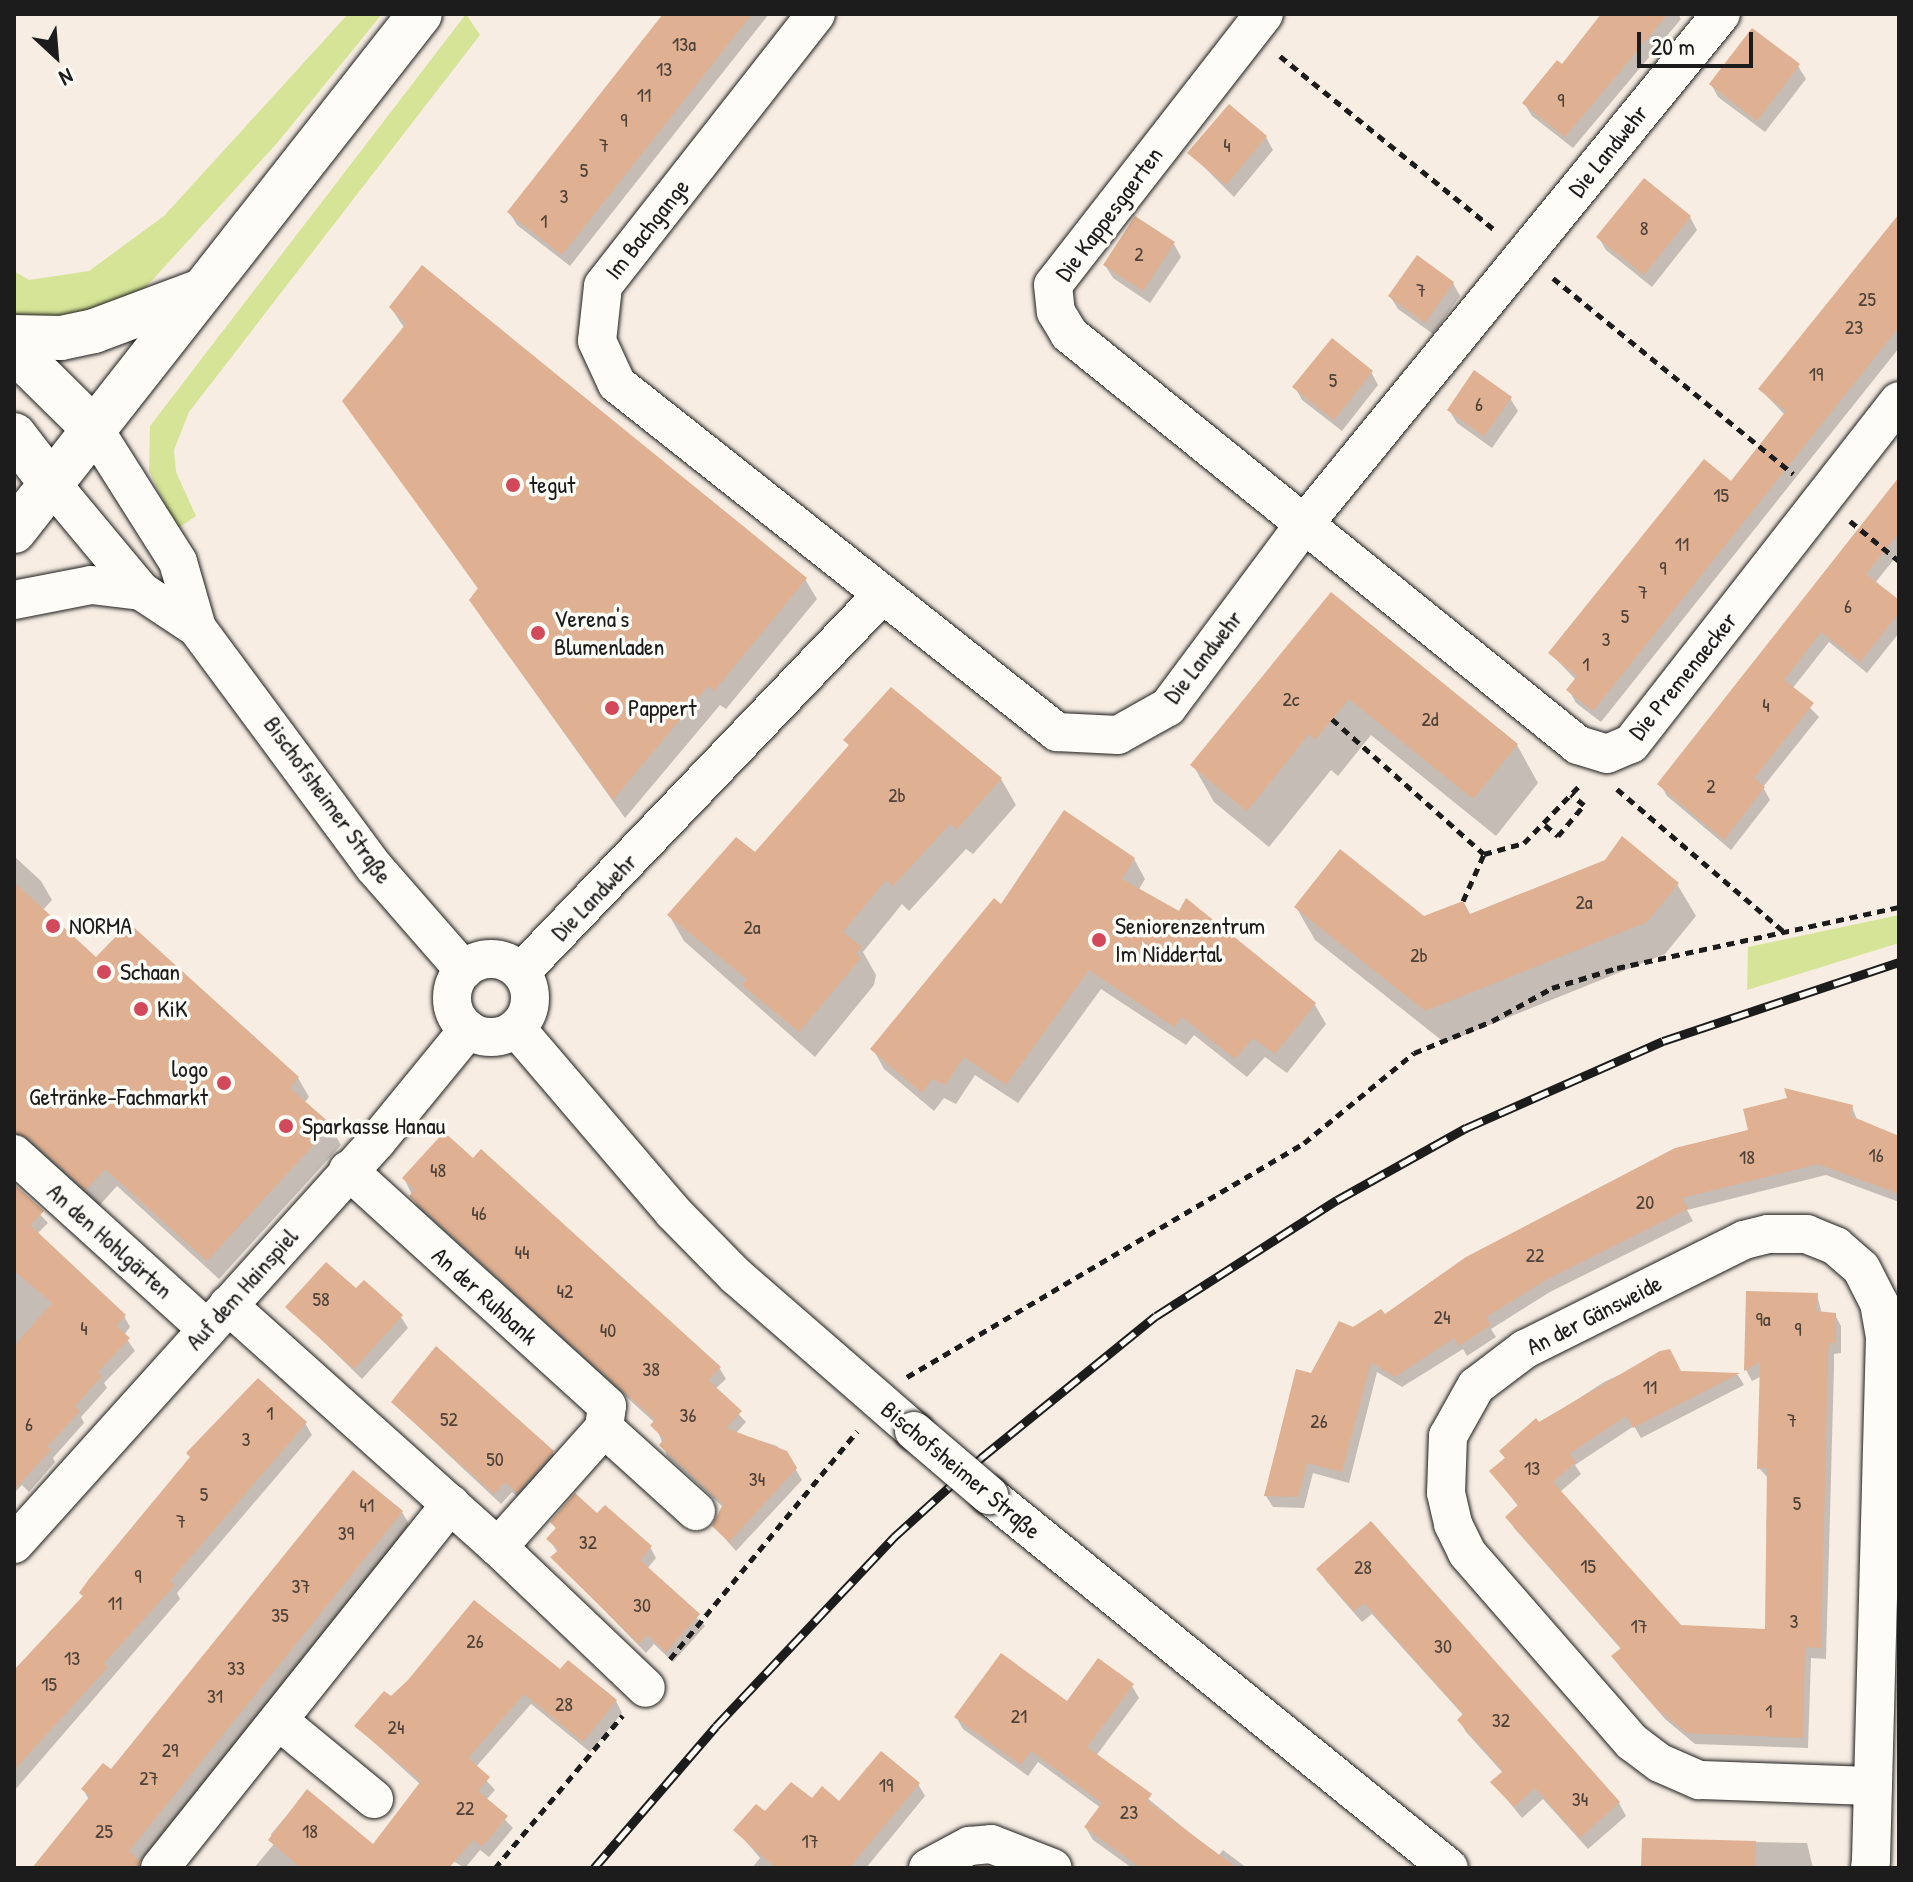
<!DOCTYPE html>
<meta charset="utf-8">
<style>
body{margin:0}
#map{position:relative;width:1913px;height:1882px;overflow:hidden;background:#f7ede3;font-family:"Patrick Hand",sans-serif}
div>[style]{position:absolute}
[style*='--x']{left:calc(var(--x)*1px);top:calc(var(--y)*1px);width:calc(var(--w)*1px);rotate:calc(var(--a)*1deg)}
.green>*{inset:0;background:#d6e497}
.shadow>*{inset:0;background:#0003}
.building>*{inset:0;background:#dfb091}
.path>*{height:5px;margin-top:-2.5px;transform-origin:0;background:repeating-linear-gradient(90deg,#1c1c1c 0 8px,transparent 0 14px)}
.roads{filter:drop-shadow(0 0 2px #1c1c1c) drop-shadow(0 0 2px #1c1c1c)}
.street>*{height:38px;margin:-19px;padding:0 19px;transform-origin:19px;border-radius:19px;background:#fdfcf7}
.street>.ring{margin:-19px;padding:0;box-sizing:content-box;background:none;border:38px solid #fdfcf7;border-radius:50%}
.secondary>*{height:44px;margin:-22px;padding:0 22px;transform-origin:22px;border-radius:22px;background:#fdfcf7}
.rail>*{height:9px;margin-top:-4.5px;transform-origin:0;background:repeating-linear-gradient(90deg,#fdfcf7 0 18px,#1c1c1c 0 36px);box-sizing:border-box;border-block:2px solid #1c1c1c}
.bridges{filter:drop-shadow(0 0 2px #1c1c1c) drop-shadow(0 0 2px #1c1c1c)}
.street-bridge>*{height:38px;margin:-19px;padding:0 19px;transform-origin:19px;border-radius:19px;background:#fdfcf7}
.dots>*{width:22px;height:22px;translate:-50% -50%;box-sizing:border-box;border:4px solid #fdfcf7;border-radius:50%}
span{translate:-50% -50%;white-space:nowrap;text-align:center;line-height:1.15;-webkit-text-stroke:7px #fdfcf7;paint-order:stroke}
.number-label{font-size:20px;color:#4d4139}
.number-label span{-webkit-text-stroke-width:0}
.street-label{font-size:24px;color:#1c1c1c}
.poi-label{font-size:24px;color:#1c1c1c}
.left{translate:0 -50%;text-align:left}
.right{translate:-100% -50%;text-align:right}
.frame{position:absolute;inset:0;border:16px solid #1c1c1c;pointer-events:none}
.north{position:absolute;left:16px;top:16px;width:80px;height:80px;-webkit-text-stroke:6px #fdfcf7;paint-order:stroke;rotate:154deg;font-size:22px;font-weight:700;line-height:32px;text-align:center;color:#1c1c1c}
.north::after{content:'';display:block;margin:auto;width:28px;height:36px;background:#1c1c1c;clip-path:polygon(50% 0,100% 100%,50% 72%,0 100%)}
.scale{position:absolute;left:1637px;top:32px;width:116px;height:36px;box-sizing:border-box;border:4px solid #1c1c1c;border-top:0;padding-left:10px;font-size:24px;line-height:28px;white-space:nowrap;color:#1c1c1c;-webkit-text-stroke:6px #fdfcf7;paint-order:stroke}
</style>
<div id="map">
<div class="green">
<div style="clip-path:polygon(348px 14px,382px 14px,278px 142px,136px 298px,95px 322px,14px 319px,14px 271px,29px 280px,89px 271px,164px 216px)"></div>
<div style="clip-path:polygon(466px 14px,480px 35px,189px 412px,174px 450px,176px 472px,196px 516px,177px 529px,149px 471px,150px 426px)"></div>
<div style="clip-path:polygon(1899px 915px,1899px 943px,1747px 990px,1748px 947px)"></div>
</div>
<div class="shadow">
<div style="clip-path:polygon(666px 14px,769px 14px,570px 266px,517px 225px,509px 212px)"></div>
<div style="clip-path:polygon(1604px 14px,1678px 14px,1681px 19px,1573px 148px,1532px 116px,1524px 103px,1563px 67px)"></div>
<div style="clip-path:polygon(1798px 66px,1806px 79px,1765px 132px,1718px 97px,1711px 84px)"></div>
<div style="clip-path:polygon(1266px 137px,1273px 150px,1234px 197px,1190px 153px)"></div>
<div style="clip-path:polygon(1690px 217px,1697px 230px,1652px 287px,1606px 250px,1599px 238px)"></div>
<div style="clip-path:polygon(1899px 217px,1899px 348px,1601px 722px,1576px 703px,1569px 690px,1576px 680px,1551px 654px,1731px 484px,1785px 415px,1760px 389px)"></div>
<div style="clip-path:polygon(1174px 244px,1181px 257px,1150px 303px,1113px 278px,1105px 265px)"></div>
<div style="clip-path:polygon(1453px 283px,1460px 296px,1433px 334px,1398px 309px,1390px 296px)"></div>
<div style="clip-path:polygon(391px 308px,805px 579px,817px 599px,726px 709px,720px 705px,625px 818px,483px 620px,471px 600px,479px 590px,345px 402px,405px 329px)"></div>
<div style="clip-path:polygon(1371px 372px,1378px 385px,1342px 431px,1302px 400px,1295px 387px)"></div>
<div style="clip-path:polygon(1510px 398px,1518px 411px,1492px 448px,1457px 423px,1449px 410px)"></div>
<div style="clip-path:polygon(1899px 481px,1899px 553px,1875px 583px,1899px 602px,1899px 633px,1867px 673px,1829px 642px,1792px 689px,1819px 717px,1763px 787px,1770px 800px,1731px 850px,1667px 796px,1660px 784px)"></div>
<div style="clip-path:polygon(1331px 594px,1517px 745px,1538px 783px,1496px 836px,1371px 735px,1338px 776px,1331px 770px,1269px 847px,1214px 802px,1193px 765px)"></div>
<div style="clip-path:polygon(846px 740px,1001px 779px,1016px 805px,973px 854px,966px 849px,909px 911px,902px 904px,863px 952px,876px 975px,874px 985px,815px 1057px,684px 941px,669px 915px,755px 855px,850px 748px)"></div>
<div style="clip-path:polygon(14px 856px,41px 881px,52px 900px,43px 910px,96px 959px,298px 1078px,309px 1097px,304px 1103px,330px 1126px,341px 1145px,219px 1279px,117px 1186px,98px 1207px,14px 1136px)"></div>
<div style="clip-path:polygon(1134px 859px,1145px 879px,1138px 891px,1180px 913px,1186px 901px,1315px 1005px,1326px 1024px,1287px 1073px,1265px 1057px,1247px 1077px,1194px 1035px,1186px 1045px,1101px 989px,1018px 1103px,975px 1075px,956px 1104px,944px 1098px,934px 1111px,884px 1069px,873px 1049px,1002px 906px)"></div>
<div style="clip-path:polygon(1677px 884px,1696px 916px,1665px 954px,1445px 1043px,1315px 940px,1296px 907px,1423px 919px,1470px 916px)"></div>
<div style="clip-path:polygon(1852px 1107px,1858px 1122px,1899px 1138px,1899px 1202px,1826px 1175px,1687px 1210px,1693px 1221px,1550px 1292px,1491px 1329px,1496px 1337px,1467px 1356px,1463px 1349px,1402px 1387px,1377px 1372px,1349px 1483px,1313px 1473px,1304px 1508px,1273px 1507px,1266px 1496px,1312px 1375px,1353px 1330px)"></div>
<div style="clip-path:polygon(481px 1152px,720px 1369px,726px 1379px,715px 1389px,746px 1422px,736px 1433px,777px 1446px,796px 1470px,802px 1480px,736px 1551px,714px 1526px,723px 1507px,667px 1456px,655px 1423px,417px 1206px,404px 1178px,473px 1161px)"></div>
<div style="clip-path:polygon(14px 1186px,48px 1223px,37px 1234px,124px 1316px,130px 1327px,124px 1335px,135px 1351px,104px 1383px,107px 1388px,81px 1417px,84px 1423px,53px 1458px,55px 1462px,29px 1492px,22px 1485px,14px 1493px)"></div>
<div style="clip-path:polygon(356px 1291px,401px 1317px,408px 1328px,362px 1379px,288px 1307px)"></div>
<div style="clip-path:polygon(1748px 1293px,1817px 1295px,1822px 1314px,1835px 1315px,1841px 1326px,1841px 1353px,1834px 1354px,1834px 1368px,1826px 1659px,1811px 1658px,1808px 1748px,1695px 1744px,1665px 1719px,1620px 1667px,1614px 1657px,1622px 1650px,1514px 1528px,1508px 1517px,1519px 1507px,1491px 1472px,1538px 1425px,1604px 1382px,1669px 1352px,1680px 1373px,1738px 1375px,1744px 1385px,1641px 1438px,1634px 1426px,1575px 1465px,1581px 1474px,1560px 1492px,1680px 1627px,1767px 1631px,1769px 1479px,1759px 1468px,1762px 1376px,1752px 1381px,1746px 1370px)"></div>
<div style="clip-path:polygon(393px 1403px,552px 1452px,559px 1463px,524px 1502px,512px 1492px,501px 1504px)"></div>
<div style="clip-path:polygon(305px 1423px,312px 1435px,177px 1593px,180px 1599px,14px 1791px,14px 1676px,84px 1598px,192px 1459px)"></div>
<div style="clip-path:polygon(402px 1512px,409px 1524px,400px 1539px,135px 1868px,35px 1868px,89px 1800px,83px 1789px,111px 1772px)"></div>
<div style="clip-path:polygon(597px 1516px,650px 1547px,656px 1558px,647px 1569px,705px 1626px,673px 1662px,654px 1644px,646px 1653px,553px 1558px,558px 1553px,549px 1539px,557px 1530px,552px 1522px)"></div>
<div style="clip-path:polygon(1371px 1524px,1619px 1803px,1626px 1816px,1588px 1849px,1543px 1799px,1522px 1818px,1493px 1782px,1503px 1773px,1466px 1732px,1459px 1720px,1464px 1716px,1372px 1614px,1362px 1622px,1326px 1581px,1319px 1569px)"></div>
<div style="clip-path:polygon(560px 1672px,616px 1701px,622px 1713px,590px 1752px,531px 1704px,475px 1768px,495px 1790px,486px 1800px,513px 1828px,489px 1857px,480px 1850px,465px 1868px,453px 1861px,448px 1868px,254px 1868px,274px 1844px,271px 1834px,307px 1792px,373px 1847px,421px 1785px,356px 1726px,391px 1699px)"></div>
<div style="clip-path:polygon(1132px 1686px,1139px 1698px,1096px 1756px,1218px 1856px,1223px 1850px,1247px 1868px,1132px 1868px,1093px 1840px,1086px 1828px,1101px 1808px,1038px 1762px,1028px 1776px,963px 1729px,956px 1717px,1067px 1703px)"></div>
<div style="clip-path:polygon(918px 1784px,925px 1796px,866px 1868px,752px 1868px,760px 1858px,736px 1830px,765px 1814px,812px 1801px,839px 1804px)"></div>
<div style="clip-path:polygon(1644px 1840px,1807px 1843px,1813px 1868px,1643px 1868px)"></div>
</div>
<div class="building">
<div style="clip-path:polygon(663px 14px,752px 14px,562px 255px,507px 212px)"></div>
<div style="clip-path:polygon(1601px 14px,1668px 14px,1565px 137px,1522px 103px,1557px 60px,1562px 64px)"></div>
<div style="clip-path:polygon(1752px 28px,1800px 64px,1757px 121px,1709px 84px)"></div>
<div style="clip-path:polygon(1229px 104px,1267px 136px,1226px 185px,1187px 153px)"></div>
<div style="clip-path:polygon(1644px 178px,1691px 216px,1644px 275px,1596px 237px)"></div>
<div style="clip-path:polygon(1899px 214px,1899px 327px,1593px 711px,1566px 690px,1577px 676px,1548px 653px,1704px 459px,1731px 481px,1786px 411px,1758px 389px)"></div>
<div style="clip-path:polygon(1135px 216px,1175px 242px,1143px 291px,1103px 265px)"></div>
<div style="clip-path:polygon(1417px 255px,1454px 282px,1425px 323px,1388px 296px)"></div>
<div style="clip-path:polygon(422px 265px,807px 578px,714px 691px,708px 686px,613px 800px,469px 600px,478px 588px,342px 401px,406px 324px,389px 307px)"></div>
<div style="clip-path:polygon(1332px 338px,1373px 371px,1334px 420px,1292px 387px)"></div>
<div style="clip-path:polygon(1474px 370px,1512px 397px,1484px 436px,1447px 410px)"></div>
<div style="clip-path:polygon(1899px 477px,1899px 533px,1866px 574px,1899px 600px,1899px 613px,1860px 662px,1821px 632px,1784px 680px,1814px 703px,1754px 778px,1765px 787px,1724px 840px,1657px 784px)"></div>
<div style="clip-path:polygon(1331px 592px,1518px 744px,1473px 799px,1349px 699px,1315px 740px,1309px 734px,1247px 811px,1190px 765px)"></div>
<div style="clip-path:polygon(891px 687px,1002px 778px,957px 829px,950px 824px,893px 886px,886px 880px,843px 932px,862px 947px,856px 954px,861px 958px,799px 1032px,742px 985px,747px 979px,667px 915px,736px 837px,755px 852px,849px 745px,843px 740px)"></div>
<div style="clip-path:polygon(1064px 810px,1135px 858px,1122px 879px,1179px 911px,1186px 898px,1316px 1003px,1275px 1054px,1253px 1038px,1235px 1059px,1182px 1017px,1174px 1027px,1089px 970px,1006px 1085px,964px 1057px,945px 1085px,932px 1079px,922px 1093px,870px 1049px,994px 898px,1001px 904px)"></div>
<div style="clip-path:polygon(1622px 836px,1679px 883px,1647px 922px,1425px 1011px,1294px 907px,1340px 849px,1424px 916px,1463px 901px,1470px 914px,1605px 860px)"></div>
<div style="clip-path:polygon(14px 882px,96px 957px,129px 923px,299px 1077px,290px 1088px,332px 1125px,207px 1261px,105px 1169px,86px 1190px,29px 1138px,14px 1133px)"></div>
<div style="clip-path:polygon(1784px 1088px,1853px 1105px,1851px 1116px,1899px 1136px,1899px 1194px,1818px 1164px,1682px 1198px,1688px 1209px,1544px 1281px,1486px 1317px,1491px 1325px,1459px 1346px,1454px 1338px,1395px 1377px,1371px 1362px,1342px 1472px,1307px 1463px,1298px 1497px,1264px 1496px,1296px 1369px,1311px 1373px,1339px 1321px,1353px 1327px,1381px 1309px,1385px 1314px,1466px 1257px,1675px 1148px,1748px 1130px,1743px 1109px,1787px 1098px)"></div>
<div style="clip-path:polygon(444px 1132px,473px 1158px,481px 1149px,721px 1367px,708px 1380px,742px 1411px,726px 1428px,787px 1451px,797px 1468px,729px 1542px,712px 1526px,723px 1504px,659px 1445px,664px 1439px,650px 1425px,655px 1420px,409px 1196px,415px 1190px,402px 1178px)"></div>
<div style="clip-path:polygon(14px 1184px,44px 1211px,30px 1225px,126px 1315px,116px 1326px,130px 1338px,98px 1372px,102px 1376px,75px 1406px,80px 1411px,47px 1447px,51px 1450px,14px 1490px,14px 1346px,52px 1303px,14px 1271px)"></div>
<div style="clip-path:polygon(326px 1262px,356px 1288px,364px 1280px,403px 1315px,354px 1369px,285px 1307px)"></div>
<div style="clip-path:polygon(1746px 1291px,1818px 1293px,1816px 1311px,1836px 1313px,1836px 1343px,1829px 1343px,1828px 1355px,1821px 1648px,1805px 1647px,1803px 1738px,1687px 1733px,1657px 1709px,1611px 1656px,1621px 1648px,1505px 1517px,1518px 1505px,1489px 1471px,1505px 1458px,1499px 1451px,1536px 1418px,1539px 1422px,1660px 1351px,1670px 1349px,1681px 1371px,1740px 1373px,1633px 1428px,1626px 1416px,1569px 1454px,1576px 1462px,1553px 1482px,1681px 1625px,1765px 1629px,1767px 1468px,1757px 1469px,1760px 1362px,1744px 1371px)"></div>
<div style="clip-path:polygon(436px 1346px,554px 1451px,517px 1493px,505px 1482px,494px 1494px,391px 1402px)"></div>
<div style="clip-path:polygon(258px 1378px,307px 1422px,170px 1581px,175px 1585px,104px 1663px,108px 1667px,14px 1770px,14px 1670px,83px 1596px,79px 1593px,89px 1579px,190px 1457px,186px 1453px)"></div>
<div style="clip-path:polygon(353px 1470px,403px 1511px,129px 1851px,140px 1861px,139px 1868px,32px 1868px,90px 1796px,81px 1789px,103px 1763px,111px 1769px)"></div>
<div style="clip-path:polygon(575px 1493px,597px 1513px,605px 1505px,652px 1546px,640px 1560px,700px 1614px,666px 1652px,647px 1635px,639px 1644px,550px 1557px,559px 1550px,546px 1539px,556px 1528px,550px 1522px)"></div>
<div style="clip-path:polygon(1371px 1521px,1620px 1802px,1580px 1838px,1535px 1788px,1514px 1807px,1490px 1782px,1503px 1771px,1457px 1720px,1463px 1714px,1364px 1603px,1354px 1611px,1316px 1569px)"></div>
<div style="clip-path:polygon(474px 1600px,560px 1669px,568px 1660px,617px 1700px,583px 1742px,524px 1694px,468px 1758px,490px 1777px,478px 1791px,508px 1816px,482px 1847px,473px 1840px,449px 1868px,301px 1868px,268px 1840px,307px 1789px,373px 1844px,421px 1781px,354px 1726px,384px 1691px,391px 1696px,408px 1680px)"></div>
<div style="clip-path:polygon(1001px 1653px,1067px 1701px,1098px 1658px,1134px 1684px,1087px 1747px,1152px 1794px,1147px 1801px,1237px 1868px,1141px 1868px,1084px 1827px,1102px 1803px,1031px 1751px,1021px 1765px,954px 1717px)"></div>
<div style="clip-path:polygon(881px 1751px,920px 1783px,849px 1868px,776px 1868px,733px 1830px,756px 1804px,765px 1811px,791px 1782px,812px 1798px,822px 1786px,839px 1801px)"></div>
<div style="clip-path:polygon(1642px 1838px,1756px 1841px,1755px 1868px,1641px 1868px)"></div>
</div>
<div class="path">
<div style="--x:1280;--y:56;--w:278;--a:39"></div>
<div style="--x:1553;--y:278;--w:310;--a:39.2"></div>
<div style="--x:1850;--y:521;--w:63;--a:39.2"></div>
<div style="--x:1332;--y:719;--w:203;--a:41.6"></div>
<div style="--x:1484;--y:854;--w:41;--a:-15.4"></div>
<div style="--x:1524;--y:843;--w:81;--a:-46"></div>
<div style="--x:1617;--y:789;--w:218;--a:40.5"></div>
<div style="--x:1545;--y:825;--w:17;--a:40"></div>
<div style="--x:1558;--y:836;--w:40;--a:-50"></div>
<div style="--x:1584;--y:805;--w:17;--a:-140"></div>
<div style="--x:1463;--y:901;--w:51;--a:-65.9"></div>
<div style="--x:907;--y:1377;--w:461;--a:-30.5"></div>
<div style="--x:1304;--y:1143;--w:142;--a:-39.3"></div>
<div style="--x:1414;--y:1053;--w:84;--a:-22.3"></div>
<div style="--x:1492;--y:1021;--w:68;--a:-28.8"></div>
<div style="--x:1552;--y:988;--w:68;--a:-17.1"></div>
<div style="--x:1617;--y:968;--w:289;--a:-12.2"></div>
<div style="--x:670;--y:1659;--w:295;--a:-50.6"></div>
<div style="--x:495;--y:1868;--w:199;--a:-50.1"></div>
</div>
<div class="roads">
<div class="street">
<div style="--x:816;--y:14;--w:345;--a:128.1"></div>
<div style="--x:603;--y:286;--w:55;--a:96.2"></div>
<div style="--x:597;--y:341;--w:47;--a:65.1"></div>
<div style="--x:617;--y:384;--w:561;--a:38.34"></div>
<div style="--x:1057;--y:732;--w:61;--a:2.8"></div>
<div style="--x:1118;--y:735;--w:57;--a:-29.2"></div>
<div style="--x:1168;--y:707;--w:229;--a:-53.3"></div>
<div style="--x:1305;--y:523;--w:657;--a:-50.74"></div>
<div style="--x:1264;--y:14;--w:343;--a:127.9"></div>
<div style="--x:1053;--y:285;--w:27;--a:84"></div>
<div style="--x:1056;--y:312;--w:26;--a:59"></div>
<div style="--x:1069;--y:334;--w:654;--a:38.92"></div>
<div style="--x:1578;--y:745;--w:30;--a:17"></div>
<div style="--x:1607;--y:754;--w:26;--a:-23"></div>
<div style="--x:1631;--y:744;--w:435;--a:-52"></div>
<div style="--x:94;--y:429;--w:157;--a:57.7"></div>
<div style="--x:178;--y:562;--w:69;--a:73.9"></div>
<div style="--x:51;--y:483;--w:141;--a:50.2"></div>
<div style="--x:141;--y:591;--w:67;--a:33.5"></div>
<div style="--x:197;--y:628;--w:297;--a:53.5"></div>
<div style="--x:374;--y:867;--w:137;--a:48.9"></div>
<div style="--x:14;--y:600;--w:78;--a:-11"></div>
<div style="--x:91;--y:585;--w:50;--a:6.8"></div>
<div class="ring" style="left:452px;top:959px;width:40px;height:40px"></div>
<div style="--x:521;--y:972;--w:519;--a:-46.25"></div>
<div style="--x:516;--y:1028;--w:242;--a:49.5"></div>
<div style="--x:673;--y:1212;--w:90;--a:45.5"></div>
<div style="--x:736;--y:1276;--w:236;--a:41"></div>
<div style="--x:14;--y:1154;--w:261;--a:42.2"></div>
<div style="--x:348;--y:1170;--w:350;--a:42.3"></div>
<div style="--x:607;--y:1406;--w:22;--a:98"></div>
<div style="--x:604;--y:1428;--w:124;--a:42.1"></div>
<div style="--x:228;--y:1305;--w:363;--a:41.9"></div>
<div style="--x:498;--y:1547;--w:204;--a:43.6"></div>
<div style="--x:989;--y:1495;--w:592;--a:39.04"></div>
<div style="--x:14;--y:1544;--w:542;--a:-47.99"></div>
<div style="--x:377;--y:1141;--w:144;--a:-50.7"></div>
<div style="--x:498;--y:1547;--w:159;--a:-48.3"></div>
<div style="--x:279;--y:1721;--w:123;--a:39.4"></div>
<div style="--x:160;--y:1868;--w:466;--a:-51.4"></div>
<div style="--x:928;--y:1868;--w:47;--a:-28.2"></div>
<div style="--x:969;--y:1846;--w:22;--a:-5"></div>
<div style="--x:991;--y:1844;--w:66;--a:21.2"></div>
<div style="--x:1870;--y:1868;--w:8;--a:-83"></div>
<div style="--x:1871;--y:1860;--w:523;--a:-88.47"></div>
<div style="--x:1885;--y:1337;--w:35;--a:-100"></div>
<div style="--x:1879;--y:1303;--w:39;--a:-117"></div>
<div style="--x:1861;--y:1268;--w:33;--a:-139"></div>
<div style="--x:1836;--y:1246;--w:31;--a:-158"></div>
<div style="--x:1807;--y:1234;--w:39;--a:180"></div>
<div style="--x:1768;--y:1234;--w:25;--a:166"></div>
<div style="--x:1744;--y:1240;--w:245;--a:153.5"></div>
<div style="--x:1525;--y:1349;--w:61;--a:142.9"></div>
<div style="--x:1476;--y:1386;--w:57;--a:119.2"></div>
<div style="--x:1448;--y:1436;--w:57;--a:92"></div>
<div style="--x:1446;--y:1493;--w:32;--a:77"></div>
<div style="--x:1453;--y:1524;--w:32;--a:64"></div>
<div style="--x:1467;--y:1553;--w:251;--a:48.9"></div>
<div style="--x:1632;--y:1742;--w:35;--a:37"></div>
<div style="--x:1660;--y:1763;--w:43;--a:23.6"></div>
<div style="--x:1699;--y:1780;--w:174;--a:2"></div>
</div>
<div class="secondary">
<div style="--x:14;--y:337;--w:47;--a:1.2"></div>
<div style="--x:61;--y:338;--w:34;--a:-12"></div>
<div style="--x:94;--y:331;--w:114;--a:-20.5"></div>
<div style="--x:14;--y:350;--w:112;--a:44.6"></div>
<div style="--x:14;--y:435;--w:61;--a:52.4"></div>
<div style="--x:14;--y:531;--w:657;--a:-51.86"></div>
</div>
</div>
<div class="rail">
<div style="--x:594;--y:1868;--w:187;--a:-49.3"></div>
<div style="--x:716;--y:1726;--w:260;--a:-46.7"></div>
<div style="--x:894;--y:1537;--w:118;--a:-42.2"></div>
<div style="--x:981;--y:1458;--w:225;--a:-39.1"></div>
<div style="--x:1156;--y:1316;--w:215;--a:-32.7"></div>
<div style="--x:1337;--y:1200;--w:148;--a:-29.2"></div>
<div style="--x:1466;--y:1128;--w:215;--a:-23.8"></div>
<div style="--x:1663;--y:1041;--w:249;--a:-18.5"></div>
</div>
<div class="bridges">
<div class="street-bridge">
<div style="--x:914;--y:1431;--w:99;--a:40.5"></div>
</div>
</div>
<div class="dots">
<div style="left:513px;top:485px;background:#d1495b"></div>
<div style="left:538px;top:633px;background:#d1495b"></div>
<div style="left:612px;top:708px;background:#d1495b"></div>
<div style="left:53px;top:926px;background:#d1495b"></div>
<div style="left:1099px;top:940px;background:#d1495b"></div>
<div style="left:104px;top:972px;background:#d1495b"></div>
<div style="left:141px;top:1009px;background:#d1495b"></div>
<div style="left:224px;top:1083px;background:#d1495b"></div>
<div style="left:286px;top:1126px;background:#d1495b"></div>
</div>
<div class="number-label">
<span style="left:684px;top:43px">13a</span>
<span style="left:664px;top:68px">13</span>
<span style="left:644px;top:94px">11</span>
<span style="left:1561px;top:99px">9</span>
<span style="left:624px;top:119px">9</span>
<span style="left:604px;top:144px">7</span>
<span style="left:1227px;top:144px">4</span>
<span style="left:584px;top:169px">5</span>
<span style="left:564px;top:195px">3</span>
<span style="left:544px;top:220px">1</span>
<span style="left:1644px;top:227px">8</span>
<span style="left:1139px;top:253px">2</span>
<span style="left:1421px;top:289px">7</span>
<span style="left:1867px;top:298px">25</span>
<span style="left:1854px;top:326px">23</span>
<span style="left:1816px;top:373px">19</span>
<span style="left:1333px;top:379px">5</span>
<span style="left:1479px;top:403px">6</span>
<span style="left:1721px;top:494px">15</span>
<span style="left:1682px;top:543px">11</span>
<span style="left:1663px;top:567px">9</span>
<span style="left:1643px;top:591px">7</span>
<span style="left:1848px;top:605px">6</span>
<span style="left:1625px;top:615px">5</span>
<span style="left:1606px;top:638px">3</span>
<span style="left:1586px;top:663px">1</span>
<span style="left:1291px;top:698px">2c</span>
<span style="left:1766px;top:704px">4</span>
<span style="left:1430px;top:718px">2d</span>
<span style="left:1711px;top:785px">2</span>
<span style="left:897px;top:794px">2b</span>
<span style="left:1584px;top:901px">2a</span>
<span style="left:752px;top:926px">2a</span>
<span style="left:1419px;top:954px">2b</span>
<span style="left:1876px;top:1154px">16</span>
<span style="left:1747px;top:1156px">18</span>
<span style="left:438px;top:1169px">48</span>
<span style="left:1645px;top:1201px">20</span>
<span style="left:479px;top:1212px">46</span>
<span style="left:522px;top:1251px">44</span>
<span style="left:1535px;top:1254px">22</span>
<span style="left:565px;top:1290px">42</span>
<span style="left:321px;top:1298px">58</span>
<span style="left:1442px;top:1316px">24</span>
<span style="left:1763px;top:1318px">9a</span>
<span style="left:84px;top:1327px">4</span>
<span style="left:1798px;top:1328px">9</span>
<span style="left:608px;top:1329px">40</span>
<span style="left:651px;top:1368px">38</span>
<span style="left:1650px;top:1386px">11</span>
<span style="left:270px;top:1412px">1</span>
<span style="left:688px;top:1414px">36</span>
<span style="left:449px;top:1418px">52</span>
<span style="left:1792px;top:1419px">7</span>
<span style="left:1319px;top:1420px">26</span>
<span style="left:29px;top:1423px">6</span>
<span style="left:246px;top:1438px">3</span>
<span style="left:495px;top:1458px">50</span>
<span style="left:1532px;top:1467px">13</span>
<span style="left:757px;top:1478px">34</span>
<span style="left:204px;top:1493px">5</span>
<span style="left:1797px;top:1502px">5</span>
<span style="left:367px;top:1504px">41</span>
<span style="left:181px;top:1520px">7</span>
<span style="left:346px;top:1532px">39</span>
<span style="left:588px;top:1541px">32</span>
<span style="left:1588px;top:1565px">15</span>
<span style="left:1363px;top:1566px">28</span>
<span style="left:138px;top:1575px">9</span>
<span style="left:301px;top:1585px">37</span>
<span style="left:115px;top:1602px">11</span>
<span style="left:642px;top:1604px">30</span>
<span style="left:280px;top:1614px">35</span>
<span style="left:1794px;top:1620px">3</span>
<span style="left:1639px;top:1625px">17</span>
<span style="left:475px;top:1640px">26</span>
<span style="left:1443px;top:1645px">30</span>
<span style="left:72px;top:1657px">13</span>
<span style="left:236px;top:1667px">33</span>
<span style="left:49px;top:1683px">15</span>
<span style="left:215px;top:1695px">31</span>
<span style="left:564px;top:1703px">28</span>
<span style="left:1769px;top:1710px">1</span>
<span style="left:1019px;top:1715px">21</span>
<span style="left:1501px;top:1719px">32</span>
<span style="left:396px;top:1726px">24</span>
<span style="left:170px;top:1749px">29</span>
<span style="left:149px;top:1777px">27</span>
<span style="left:886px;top:1784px">19</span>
<span style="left:1580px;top:1798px">34</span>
<span style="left:465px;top:1807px">22</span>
<span style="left:1129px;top:1811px">23</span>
<span style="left:104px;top:1830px">25</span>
<span style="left:310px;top:1830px">18</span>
<span style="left:810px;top:1840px">17</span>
</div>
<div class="street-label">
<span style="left:1608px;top:151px;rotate:-51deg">Die Landwehr</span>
<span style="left:1109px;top:214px;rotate:-53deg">Die Kappesgaerten</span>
<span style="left:647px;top:229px;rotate:-52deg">Im Bachgange</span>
<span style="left:1203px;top:657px;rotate:-52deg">Die Landwehr</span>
<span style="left:1683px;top:676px;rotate:-51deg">Die Premenaecker</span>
<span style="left:328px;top:800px;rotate:54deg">Bischofsheimer Straße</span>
<span style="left:594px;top:897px;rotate:-46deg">Die Landwehr</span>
<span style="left:110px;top:1241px;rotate:42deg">An den Hohlgärten</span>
<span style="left:242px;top:1289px;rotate:-48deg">Auf dem Hainspiel</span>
<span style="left:485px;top:1296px;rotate:42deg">An der Ruhbank</span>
<span style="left:1594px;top:1315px;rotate:-27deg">An der Gänsweide</span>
<span style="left:961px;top:1470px;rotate:40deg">Bischofsheimer Straße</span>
</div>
<div class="poi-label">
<span class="left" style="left:529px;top:485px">tegut</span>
<span class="left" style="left:554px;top:633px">Verena's<br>Blumenladen</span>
<span class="left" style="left:628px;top:708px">Pappert</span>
<span class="left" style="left:69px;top:926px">NORMA</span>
<span class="left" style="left:1115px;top:940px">Seniorenzentrum<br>Im Niddertal</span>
<span class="left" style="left:120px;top:972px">Schaan</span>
<span class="left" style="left:157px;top:1009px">KiK</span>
<span class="right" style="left:208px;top:1083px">logo<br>Getränke-Fachmarkt</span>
<span class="left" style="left:302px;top:1126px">Sparkasse Hanau</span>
</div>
<div class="frame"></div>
<div class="north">N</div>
<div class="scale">20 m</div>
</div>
